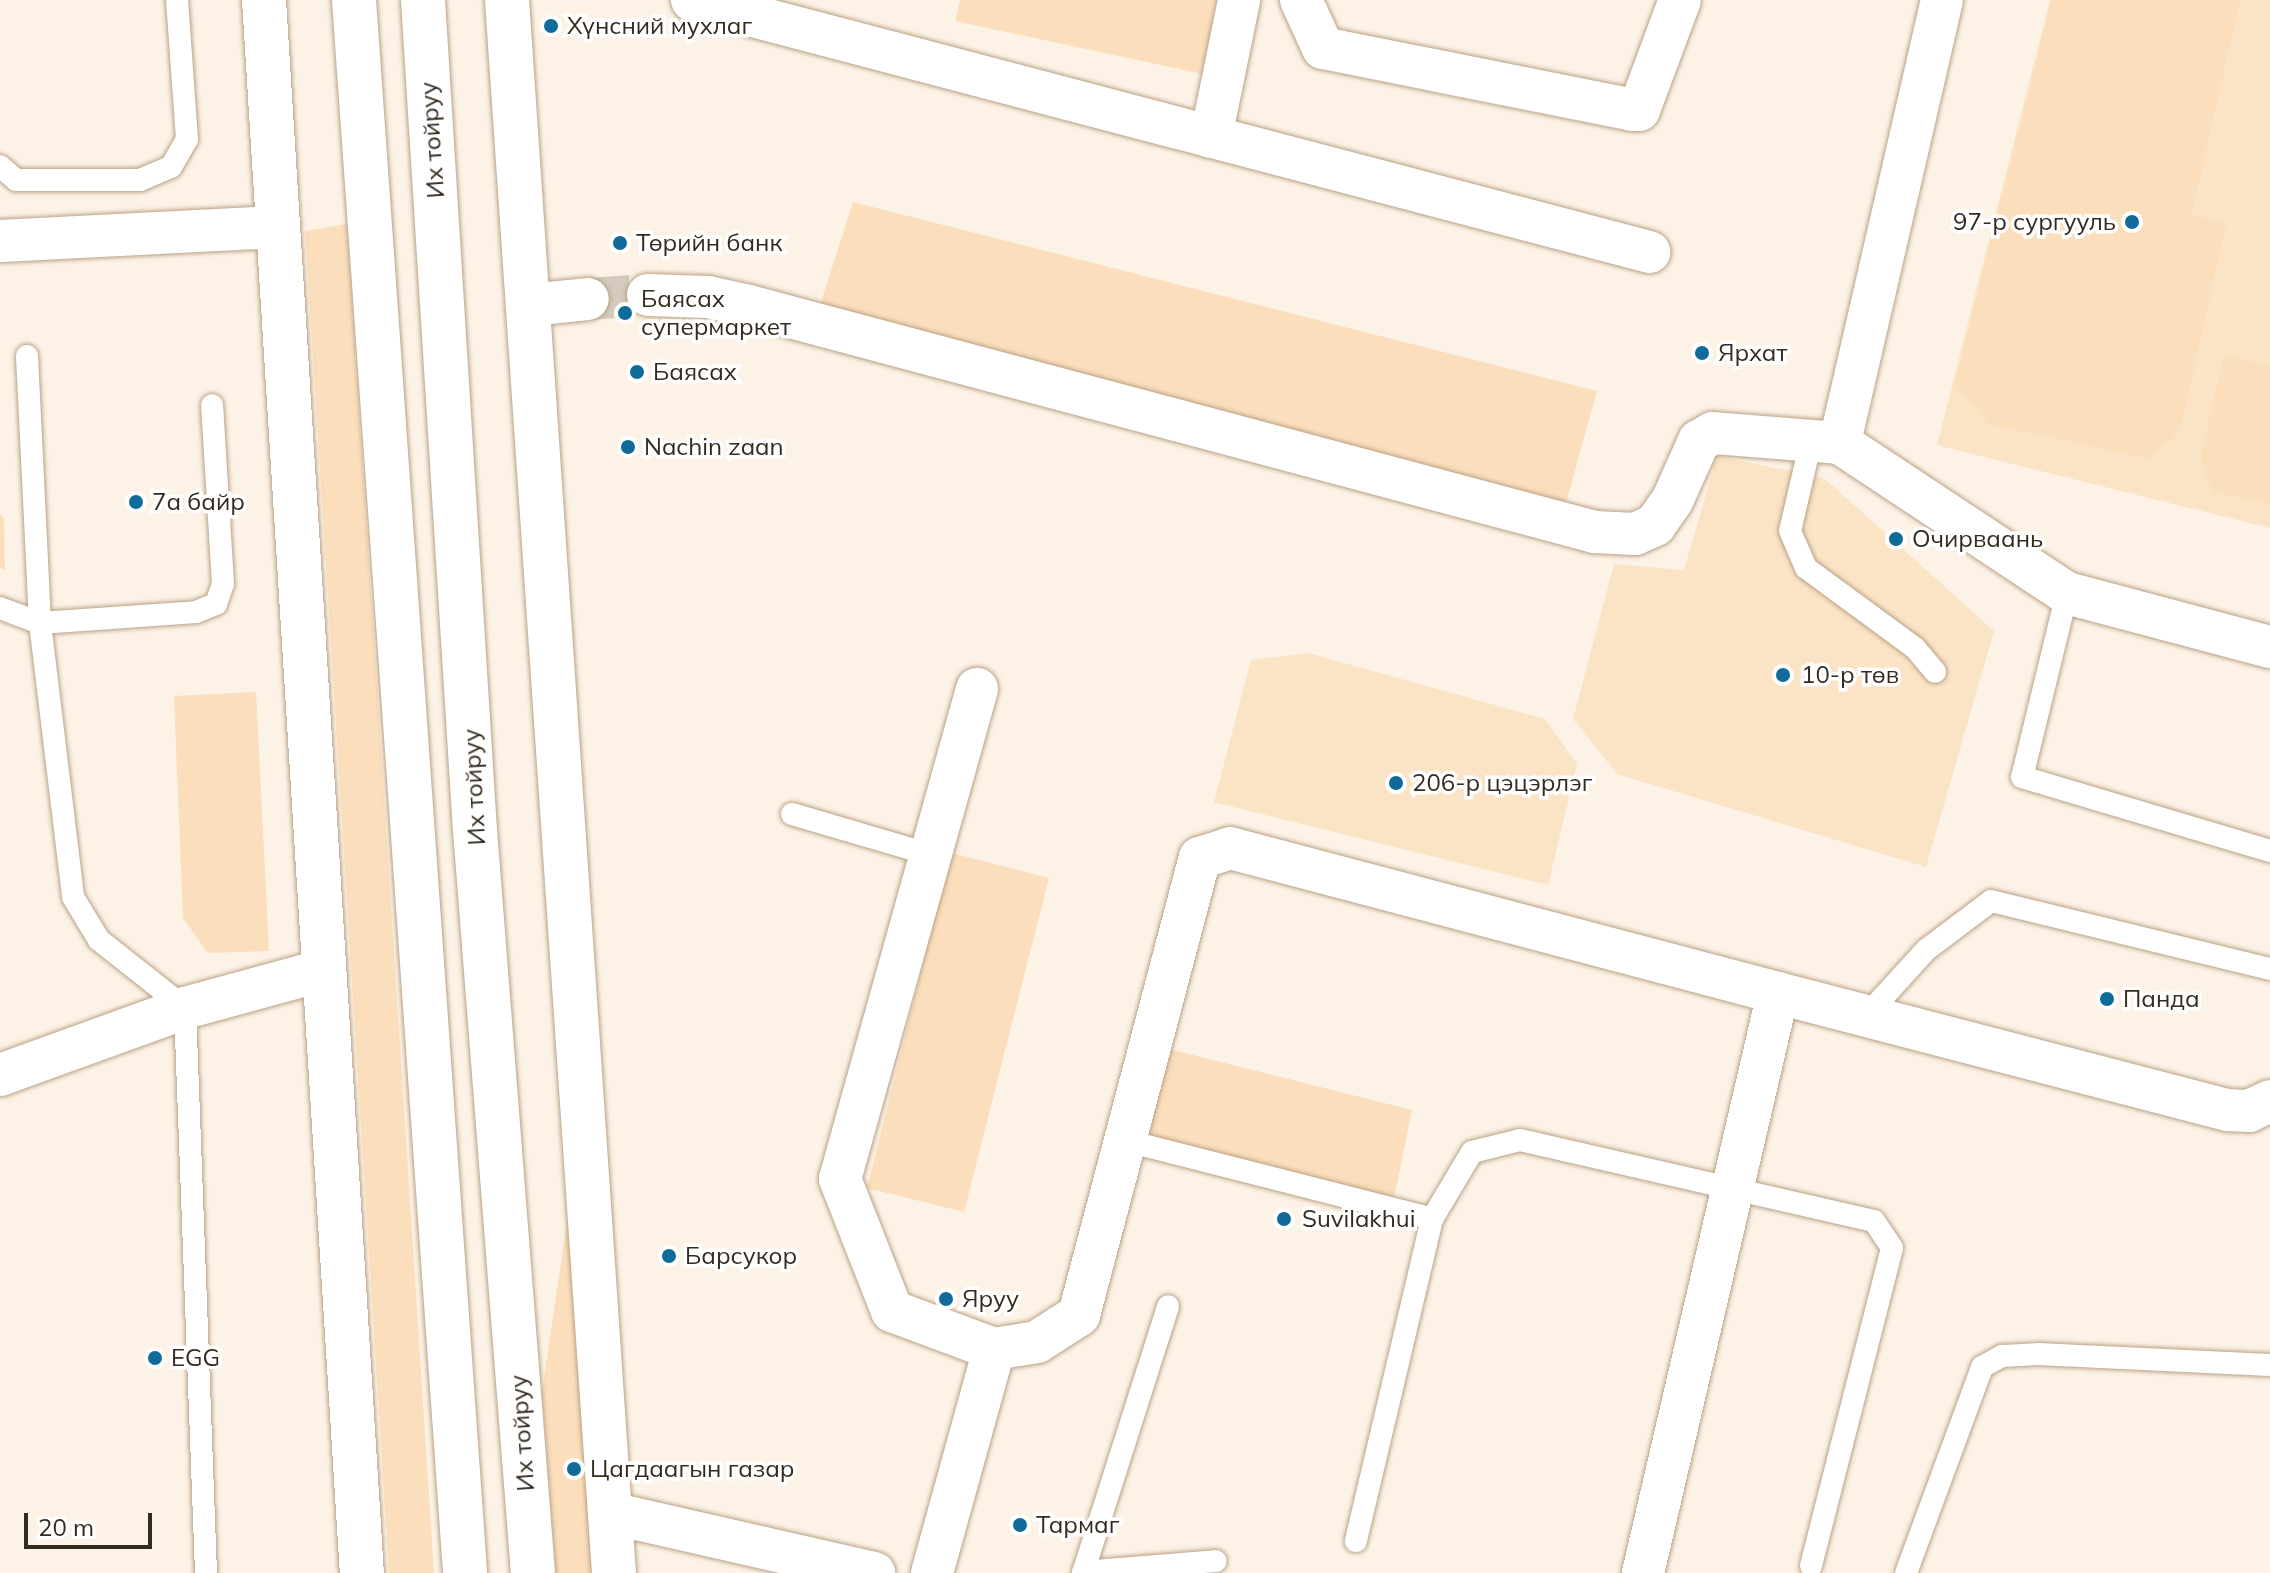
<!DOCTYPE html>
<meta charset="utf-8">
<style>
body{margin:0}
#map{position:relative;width:2270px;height:1573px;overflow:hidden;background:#fcf2e6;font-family:Mulish,sans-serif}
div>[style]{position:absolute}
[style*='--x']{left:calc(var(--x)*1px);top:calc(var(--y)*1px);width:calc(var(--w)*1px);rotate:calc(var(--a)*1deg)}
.built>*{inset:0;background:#fbe3c6}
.green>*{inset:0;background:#fbdfbc}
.street-tunnel>*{height:42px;margin-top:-21px;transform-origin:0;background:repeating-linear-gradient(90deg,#d4cabe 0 42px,transparent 0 63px)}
.roads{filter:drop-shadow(0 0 2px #baa286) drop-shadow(0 0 2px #baa286)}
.lane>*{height:22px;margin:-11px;padding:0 11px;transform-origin:11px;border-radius:11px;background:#fff}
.street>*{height:42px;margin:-21px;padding:0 21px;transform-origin:21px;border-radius:21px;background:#fff}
.secondary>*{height:44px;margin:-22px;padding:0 22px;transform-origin:22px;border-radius:22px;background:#fff}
.primary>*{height:44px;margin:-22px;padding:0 22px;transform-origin:22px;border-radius:22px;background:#fff}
.dots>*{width:22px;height:22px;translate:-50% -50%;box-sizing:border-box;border:4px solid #fff;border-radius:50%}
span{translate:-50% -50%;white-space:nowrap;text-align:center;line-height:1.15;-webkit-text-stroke:7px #fff;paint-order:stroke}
.poi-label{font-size:24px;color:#342b1f}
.left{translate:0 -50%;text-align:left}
.right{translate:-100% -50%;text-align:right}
.street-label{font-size:24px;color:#342b1f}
.scale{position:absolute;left:24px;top:1513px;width:128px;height:36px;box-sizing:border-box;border:4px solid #342b1f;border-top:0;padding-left:10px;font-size:24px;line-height:28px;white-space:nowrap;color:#342b1f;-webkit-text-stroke:6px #fff;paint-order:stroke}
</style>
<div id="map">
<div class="built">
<div style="clip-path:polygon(2050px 0,2270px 0,2270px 528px,1937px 445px)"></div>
<div style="clip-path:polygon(1717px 456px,1824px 478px,1994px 631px,1926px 867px,1617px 774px,1573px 719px,1614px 564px,1684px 570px)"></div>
<div style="clip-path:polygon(1308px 653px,1545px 719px,1577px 764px,1548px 885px,1214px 802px,1251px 660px)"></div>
</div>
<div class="green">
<div style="clip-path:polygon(960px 0,1216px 0,1203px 74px,955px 21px)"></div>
<div style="clip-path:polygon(2052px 0,2240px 0,2192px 214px,2226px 224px,2180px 431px,2151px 459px,1989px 424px,1954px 387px)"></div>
<div style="clip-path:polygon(853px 202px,1597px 391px,1565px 507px,820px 305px)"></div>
<div style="clip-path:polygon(347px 224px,434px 1573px,389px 1573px,305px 231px)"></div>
<div style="clip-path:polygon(2224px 355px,2270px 366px,2270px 504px,2214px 492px,2204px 475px,2201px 454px)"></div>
<div style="clip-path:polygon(0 514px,4px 518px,5px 570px,0 568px)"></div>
<div style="clip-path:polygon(256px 692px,269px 951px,208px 953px,183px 918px,174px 696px)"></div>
<div style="clip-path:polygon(951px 853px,1049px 878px,964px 1212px,867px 1188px)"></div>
<div style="clip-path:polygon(1161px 1047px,1412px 1110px,1393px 1204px,1136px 1137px)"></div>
<div style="clip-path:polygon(571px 1195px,601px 1573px,556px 1573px,542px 1391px)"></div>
</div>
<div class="street-tunnel">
<div style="--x:588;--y:299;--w:60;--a:-3.8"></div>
</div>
<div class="roads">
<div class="lane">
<div style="--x:0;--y:166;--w:21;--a:41"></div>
<div style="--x:16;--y:180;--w:124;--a:0"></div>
<div style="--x:140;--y:180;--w:34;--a:-23"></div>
<div style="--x:171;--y:167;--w:32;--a:-60"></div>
<div style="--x:187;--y:139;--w:139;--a:-94.1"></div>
<div style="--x:27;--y:356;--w:267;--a:87.2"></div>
<div style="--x:40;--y:623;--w:156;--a:-4"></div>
<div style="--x:196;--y:612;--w:22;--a:-22"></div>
<div style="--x:216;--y:604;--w:21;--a:-71"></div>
<div style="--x:223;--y:584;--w:179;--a:-93.5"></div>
<div style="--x:1811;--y:441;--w:92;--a:103.1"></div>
<div style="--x:1790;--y:531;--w:40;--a:66.6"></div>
<div style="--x:1806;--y:568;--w:135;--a:36.3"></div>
<div style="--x:1915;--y:648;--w:31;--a:50"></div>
<div style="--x:2067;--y:593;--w:189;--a:103.7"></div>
<div style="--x:2022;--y:777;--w:259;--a:16.6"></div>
<div style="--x:0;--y:608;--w:43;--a:20.6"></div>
<div style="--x:40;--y:623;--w:276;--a:83.1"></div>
<div style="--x:73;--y:897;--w:50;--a:58.8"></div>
<div style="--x:99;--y:940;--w:110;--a:38.3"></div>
<div style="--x:185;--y:1008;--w:565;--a:87.87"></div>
<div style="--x:792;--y:814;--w:145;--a:16.4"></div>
<div style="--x:1866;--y:1016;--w:89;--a:-47.7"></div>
<div style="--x:1926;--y:950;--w:81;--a:-37"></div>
<div style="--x:1991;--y:901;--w:287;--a:13.7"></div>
<div style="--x:1127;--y:1141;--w:315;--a:14.3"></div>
<div style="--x:1432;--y:1219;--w:331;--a:103.3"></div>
<div style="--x:1432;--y:1219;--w:78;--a:-59.2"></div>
<div style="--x:1472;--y:1152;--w:49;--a:-14"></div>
<div style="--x:1520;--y:1140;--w:363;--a:12.9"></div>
<div style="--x:1874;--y:1221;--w:32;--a:56"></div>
<div style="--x:1892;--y:1248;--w:328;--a:104.3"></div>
<div style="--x:1083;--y:1572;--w:133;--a:-4.7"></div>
<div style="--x:1083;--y:1573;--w:280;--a:-72.3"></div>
<div style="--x:1906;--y:1573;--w:220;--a:-69.7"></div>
<div style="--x:1982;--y:1367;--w:23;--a:-29"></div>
<div style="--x:2002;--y:1356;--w:36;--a:-3"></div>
<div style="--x:2038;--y:1354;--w:232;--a:2.7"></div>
</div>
<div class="street">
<div style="--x:692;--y:0;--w:990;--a:14.75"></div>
<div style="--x:1301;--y:0;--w:53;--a:65.4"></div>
<div style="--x:1323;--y:48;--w:316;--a:11.3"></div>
<div style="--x:1633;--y:110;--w:6;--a:0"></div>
<div style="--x:1639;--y:110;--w:117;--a:-69.6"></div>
<div style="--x:1942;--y:0;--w:455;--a:103"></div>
<div style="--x:1840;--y:443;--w:272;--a:33.5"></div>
<div style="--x:2067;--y:593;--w:210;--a:14.9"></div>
<div style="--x:1211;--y:137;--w:140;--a:-78.4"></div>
<div style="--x:0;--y:241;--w:275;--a:-2.9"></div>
<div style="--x:648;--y:295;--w:60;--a:1.9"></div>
<div style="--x:708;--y:297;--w:42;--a:12.4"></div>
<div style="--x:749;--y:306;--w:876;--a:14.96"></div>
<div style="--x:1595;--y:532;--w:40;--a:2.9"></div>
<div style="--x:1635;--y:534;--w:22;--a:-24"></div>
<div style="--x:1655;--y:525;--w:29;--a:-55"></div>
<div style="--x:1672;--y:501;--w:66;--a:-65.8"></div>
<div style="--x:1699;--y:441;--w:16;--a:-30"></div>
<div style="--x:1713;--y:433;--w:127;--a:4.5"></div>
<div style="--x:528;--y:305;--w:60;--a:-5.7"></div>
<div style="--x:1778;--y:993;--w:465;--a:14.6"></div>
<div style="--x:2228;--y:1110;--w:21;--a:3"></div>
<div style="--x:2249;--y:1111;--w:23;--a:-25"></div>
<div style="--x:0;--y:1075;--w:197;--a:-19.9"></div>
<div style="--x:185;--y:1008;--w:144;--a:-15.3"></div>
<div style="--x:994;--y:1349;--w:44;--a:-9.2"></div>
<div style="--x:1037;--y:1342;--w:50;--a:-32.7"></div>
<div style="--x:1079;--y:1315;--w:473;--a:-75.2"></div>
<div style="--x:1200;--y:858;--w:32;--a:-18"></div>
<div style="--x:1230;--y:848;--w:567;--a:14.82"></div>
<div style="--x:1778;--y:993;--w:596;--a:103.1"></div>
<div style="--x:610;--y:1513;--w:271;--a:12.8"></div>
<div style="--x:932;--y:1573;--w:232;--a:-74.5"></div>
<div style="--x:994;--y:1349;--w:109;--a:-159.6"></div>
<div style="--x:892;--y:1311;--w:142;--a:-111.5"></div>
<div style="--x:840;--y:1179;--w:509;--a:-74.38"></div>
</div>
<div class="secondary">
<div style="--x:264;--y:0;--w:1576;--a:86.44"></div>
<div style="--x:507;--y:0;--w:1577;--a:86.11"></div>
</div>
<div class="primary">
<div style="--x:354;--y:0;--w:1577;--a:85.96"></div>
<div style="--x:423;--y:0;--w:832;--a:86.42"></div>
<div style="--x:475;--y:830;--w:745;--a:85.54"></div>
</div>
</div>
<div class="dots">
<div style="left:551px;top:26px;background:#106b9a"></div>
<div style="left:2132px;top:222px;background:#106b9a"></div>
<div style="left:620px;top:243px;background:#106b9a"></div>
<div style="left:625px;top:313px;background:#106b9a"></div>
<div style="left:1702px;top:353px;background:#106b9a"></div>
<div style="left:637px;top:372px;background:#106b9a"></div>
<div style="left:628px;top:447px;background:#106b9a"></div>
<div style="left:136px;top:502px;background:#106b9a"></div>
<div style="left:1896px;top:539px;background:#106b9a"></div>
<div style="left:1783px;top:675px;background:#106b9a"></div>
<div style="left:1396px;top:783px;background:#106b9a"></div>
<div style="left:2107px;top:999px;background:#106b9a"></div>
<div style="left:1284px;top:1219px;background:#106b9a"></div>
<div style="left:669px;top:1256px;background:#106b9a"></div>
<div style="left:946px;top:1299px;background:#106b9a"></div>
<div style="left:155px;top:1358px;background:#106b9a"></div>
<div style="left:574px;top:1469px;background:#106b9a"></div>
<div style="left:1020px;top:1525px;background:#106b9a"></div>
</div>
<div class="poi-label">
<span class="left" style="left:567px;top:26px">Хүнсний мухлаг</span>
<span class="right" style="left:2116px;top:222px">97-р сургууль</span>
<span class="left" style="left:636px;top:243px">Төрийн банк</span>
<span class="left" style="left:641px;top:313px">Баясах<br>супермаркет</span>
<span class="left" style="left:1718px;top:353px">Ярхат</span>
<span class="left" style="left:653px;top:372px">Баясах</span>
<span class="left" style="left:644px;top:447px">Nachin zaan</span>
<span class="left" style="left:152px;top:502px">7а байр</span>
<span class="left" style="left:1912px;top:539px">Очирваань</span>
<span class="left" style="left:1801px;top:675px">10-р төв</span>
<span class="left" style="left:1412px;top:783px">206-р цэцэрлэг</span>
<span class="left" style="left:2123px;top:999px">Панда</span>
<span class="left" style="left:1302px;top:1219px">Suvilakhui</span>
<span class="left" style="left:685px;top:1256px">Барсукор</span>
<span class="left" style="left:962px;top:1299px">Яруу</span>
<span class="left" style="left:171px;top:1358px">EGG</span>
<span class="left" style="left:590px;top:1469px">Цагдаагын газар</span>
<span class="left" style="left:1036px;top:1525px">Тармаг</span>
</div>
<div class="street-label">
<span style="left:432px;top:140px;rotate:-94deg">Их тойруу</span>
<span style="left:474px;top:787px;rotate:-93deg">Их тойруу</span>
<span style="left:522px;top:1433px;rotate:-94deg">Их тойруу</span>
</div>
<div class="scale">20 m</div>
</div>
